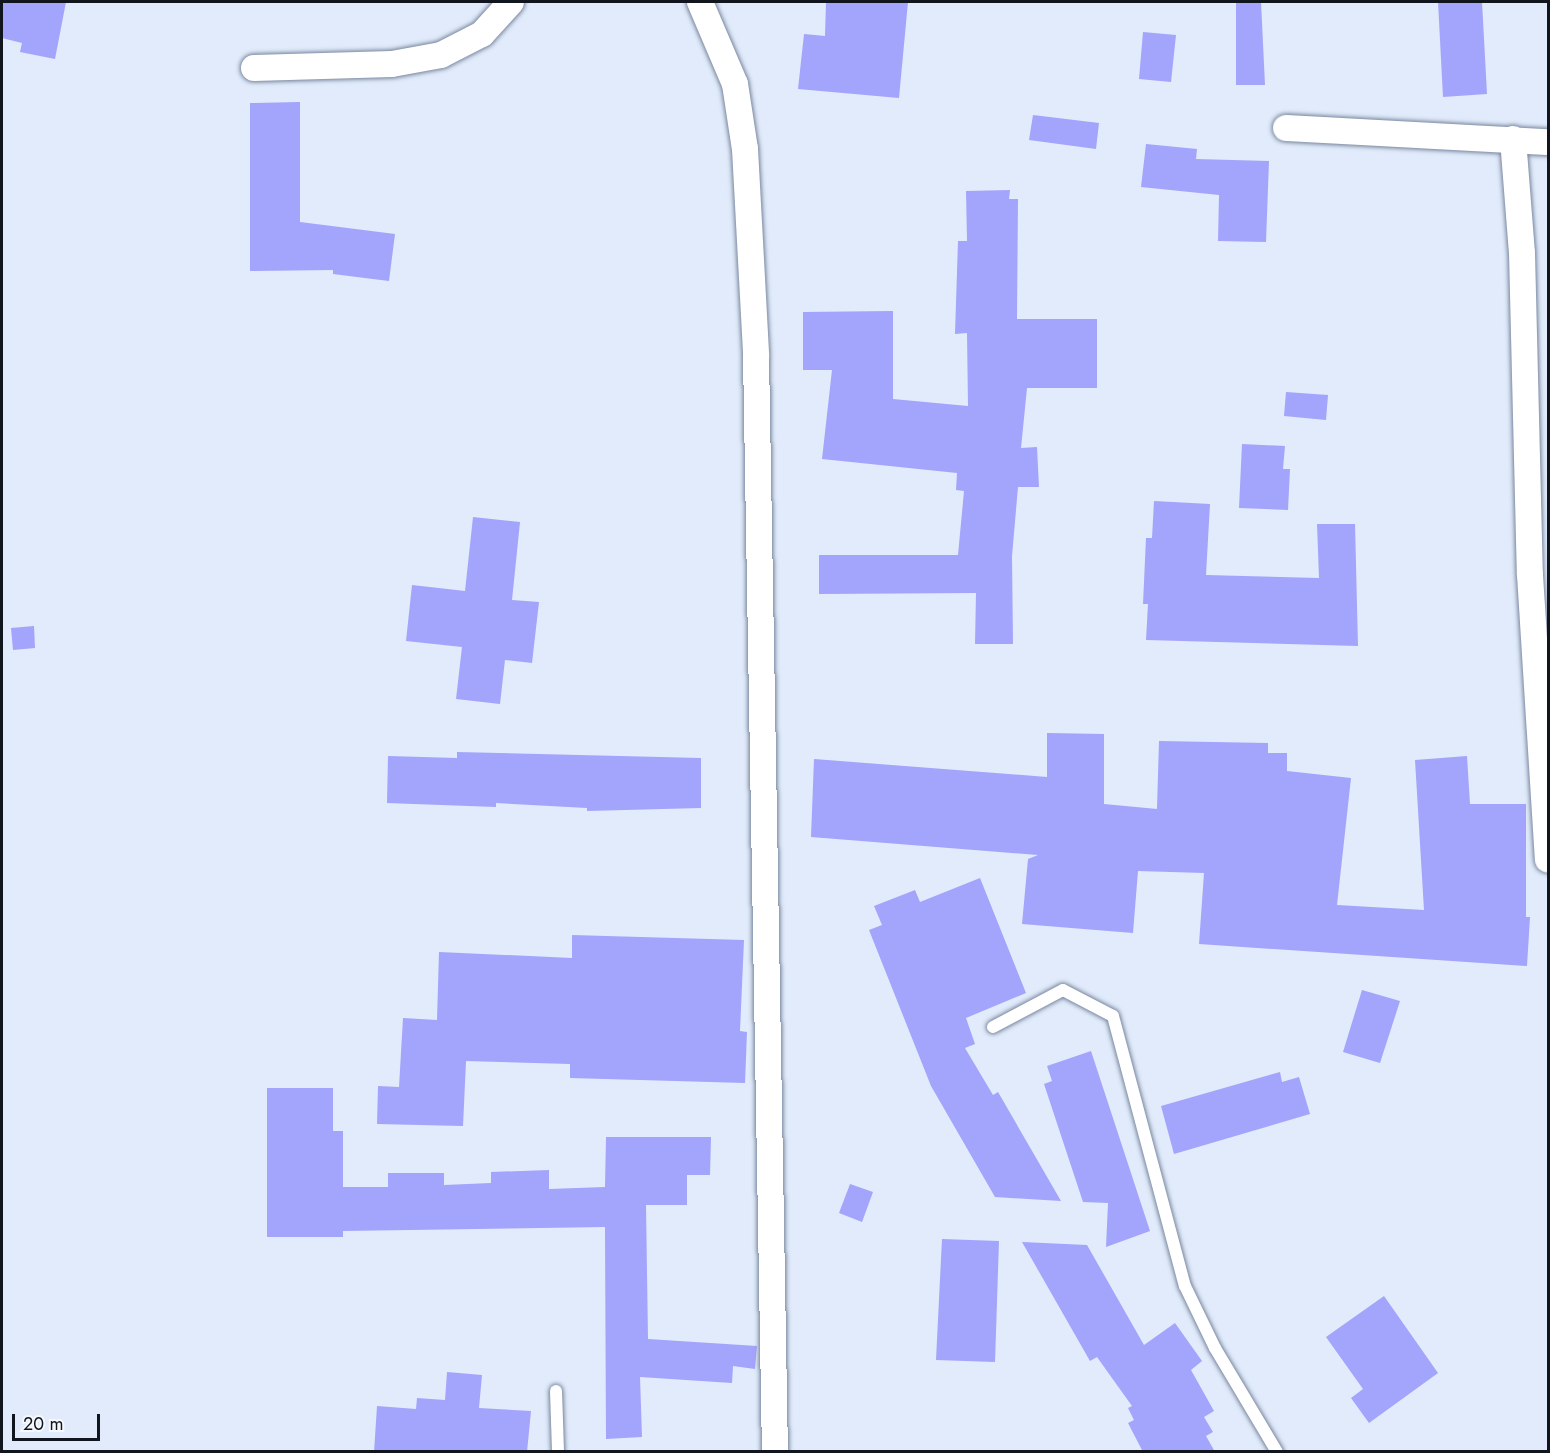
<!DOCTYPE html>
<style>
body{margin:0}
#map{position:relative;width:1550px;height:1453px;overflow:hidden;background:#e1ebfb;font-family:Jost,sans-serif}
div>[style]{position:absolute}
[style*='--x']{left:calc(var(--x)*1px);top:calc(var(--y)*1px);width:calc(var(--w)*1px);rotate:calc(var(--a)*1deg)}
.building>*{inset:0;background:#a3a4fb}
.roads{filter:drop-shadow(0 0 2px #79879f) drop-shadow(0 0 2px #79879f)}
.service>*{height:12px;margin:-6px;padding:0 6px;transform-origin:6px;border-radius:6px;background:#fff}
.minor>*{height:26px;margin:-13px;padding:0 13px;transform-origin:13px;border-radius:13px;background:#fff}
span{translate:-50% -50%;white-space:nowrap;text-align:center;line-height:1.15;-webkit-text-stroke:4.5px #f5f8fd;paint-order:stroke}
.frame{position:absolute;inset:0;border:3px solid #10151e;pointer-events:none}
.scale{position:absolute;left:12px;top:1414px;width:88px;height:27px;box-sizing:border-box;border:3px solid #10151e;border-top:0;padding-left:8px;font-size:18px;line-height:21px;white-space:nowrap;color:#10151e;-webkit-text-stroke:4px #f5f8fd;paint-order:stroke}
</style>
<div id="map">
<div class="building">
<div style="clip-path:polygon(2px 2px,66px 2px,55px 59px,20px 52px,22px 43px,2px 38px)"></div>
<div style="clip-path:polygon(826px 2px,908px 2px,899px 98px,798px 89px,804px 34px,825px 36px)"></div>
<div style="clip-path:polygon(1236px 2px,1261px 2px,1265px 85px,1236px 85px)"></div>
<div style="clip-path:polygon(1438px 2px,1482px 2px,1487px 94px,1443px 97px)"></div>
<div style="clip-path:polygon(1143px 32px,1176px 35px,1171px 82px,1139px 79px)"></div>
<div style="clip-path:polygon(300px 102px,300px 222px,395px 234px,389px 281px,333px 274px,333px 270px,250px 271px,250px 103px)"></div>
<div style="clip-path:polygon(1033px 115px,1099px 123px,1096px 149px,1029px 140px)"></div>
<div style="clip-path:polygon(1146px 144px,1197px 149px,1196px 159px,1269px 161px,1266px 242px,1218px 241px,1219px 195px,1141px 187px)"></div>
<div style="clip-path:polygon(1010px 190px,1009px 199px,1018px 199px,1017px 319px,1097px 319px,1097px 388px,1027px 388px,1021px 448px,1037px 447px,1039px 487px,1018px 487px,1012px 556px,1013px 644px,975px 644px,976px 593px,819px 594px,819px 555px,958px 555px,964px 491px,956px 490px,957px 473px,822px 459px,832px 370px,803px 370px,803px 312px,893px 311px,893px 399px,968px 406px,967px 333px,955px 334px,958px 241px,967px 241px,966px 191px)"></div>
<div style="clip-path:polygon(1286px 392px,1328px 395px,1326px 420px,1284px 416px)"></div>
<div style="clip-path:polygon(1242px 444px,1285px 446px,1283px 469px,1290px 469px,1288px 510px,1239px 508px)"></div>
<div style="clip-path:polygon(1154px 501px,1210px 504px,1206px 575px,1319px 578px,1317px 524px,1355px 524px,1358px 646px,1146px 640px,1148px 604px,1143px 604px,1146px 538px,1152px 538px)"></div>
<div style="clip-path:polygon(473px 517px,520px 522px,512px 600px,539px 602px,532px 663px,505px 660px,500px 704px,456px 699px,462px 647px,406px 641px,412px 585px,465px 591px)"></div>
<div style="clip-path:polygon(34px 626px,35px 648px,13px 650px,11px 628px)"></div>
<div style="clip-path:polygon(1047px 733px,1104px 734px,1104px 804px,1157px 809px,1159px 741px,1268px 743px,1268px 753px,1287px 753px,1287px 771px,1351px 778px,1337px 905px,1424px 910px,1415px 760px,1467px 756px,1470px 804px,1526px 804px,1526px 917px,1530px 917px,1527px 966px,1199px 944px,1204px 873px,1138px 871px,1133px 933px,1022px 924px,1028px 859px,1038px 855px,811px 837px,814px 759px,1047px 777px)"></div>
<div style="clip-path:polygon(457px 752px,701px 758px,701px 808px,587px 811px,587px 808px,496px 803px,496px 807px,387px 803px,388px 756px,457px 758px)"></div>
<div style="clip-path:polygon(980px 878px,1026px 993px,966px 1018px,975px 1044px,965px 1048px,993px 1095px,998px 1092px,1061px 1201px,995px 1197px,931px 1086px,869px 930px,882px 925px,874px 906px,915px 890px,920px 902px)"></div>
<div style="clip-path:polygon(572px 935px,744px 940px,740px 1031px,747px 1032px,745px 1083px,570px 1078px,570px 1064px,466px 1061px,463px 1126px,377px 1124px,378px 1086px,399px 1087px,403px 1018px,437px 1020px,439px 952px,572px 958px)"></div>
<div style="clip-path:polygon(1362px 990px,1400px 1001px,1380px 1063px,1343px 1052px)"></div>
<div style="clip-path:polygon(1091px 1051px,1150px 1231px,1106px 1247px,1108px 1203px,1083px 1202px,1044px 1084px,1052px 1081px,1047px 1066px)"></div>
<div style="clip-path:polygon(1280px 1072px,1282px 1082px,1299px 1077px,1310px 1114px,1174px 1154px,1161px 1106px)"></div>
<div style="clip-path:polygon(267px 1088px,333px 1088px,333px 1131px,343px 1131px,343px 1187px,388px 1187px,388px 1173px,444px 1173px,444px 1185px,491px 1183px,491px 1172px,549px 1170px,549px 1189px,605px 1187px,606px 1137px,711px 1137px,710px 1175px,687px 1175px,687px 1205px,646px 1205px,648px 1339px,757px 1346px,755px 1369px,733px 1366px,732px 1383px,640px 1377px,642px 1437px,606px 1439px,605px 1227px,343px 1231px,343px 1237px,267px 1237px)"></div>
<div style="clip-path:polygon(850px 1184px,873px 1192px,862px 1222px,839px 1213px)"></div>
<div style="clip-path:polygon(942px 1239px,999px 1241px,995px 1362px,936px 1360px)"></div>
<div style="clip-path:polygon(1022px 1242px,1087px 1245px,1144px 1345px,1175px 1323px,1202px 1361px,1191px 1370px,1214px 1411px,1204px 1417px,1213px 1432px,1206px 1436px,1215px 1452px,1143px 1452px,1128px 1423px,1134px 1420px,1128px 1408px,1132px 1406px,1097px 1357px,1090px 1361px)"></div>
<div style="clip-path:polygon(1384px 1296px,1438px 1373px,1369px 1423px,1351px 1398px,1363px 1389px,1326px 1337px)"></div>
<div style="clip-path:polygon(447px 1372px,482px 1375px,479px 1408px,531px 1411px,527px 1452px,374px 1452px,377px 1406px,416px 1409px,417px 1398px,445px 1400px)"></div>
</div>
<div class="roads">
<div class="service">
<div style="--x:993;--y:1027;--w:79;--a:-27.9"></div>
<div style="--x:1063;--y:990;--w:56;--a:27.5"></div>
<div style="--x:1113;--y:1016;--w:279;--a:75.1"></div>
<div style="--x:1185;--y:1286;--w:69;--a:64.2"></div>
<div style="--x:1215;--y:1348;--w:121;--a:59.2"></div>
<div style="--x:556;--y:1391;--w:61;--a:88.1"></div>
</div>
<div class="minor">
<div style="--x:700;--y:2;--w:89;--a:66.9"></div>
<div style="--x:735;--y:84;--w:66;--a:81.3"></div>
<div style="--x:745;--y:149;--w:206;--a:86.9"></div>
<div style="--x:756;--y:355;--w:1097;--a:89.01"></div>
<div style="--x:254;--y:68;--w:138;--a:-1.7"></div>
<div style="--x:392;--y:64;--w:50;--a:-10.4"></div>
<div style="--x:441;--y:55;--w:46;--a:-27.1"></div>
<div style="--x:482;--y:34;--w:43;--a:-47.8"></div>
<div style="--x:1286;--y:128;--w:262;--a:3.1"></div>
<div style="--x:1513;--y:139;--w:114;--a:85.5"></div>
<div style="--x:1522;--y:253;--w:322;--a:88.6"></div>
<div style="--x:1530;--y:575;--w:285;--a:86.4"></div>
</div>
</div>
<div class="frame"></div>
<div class="scale">20 m</div>
</div>
